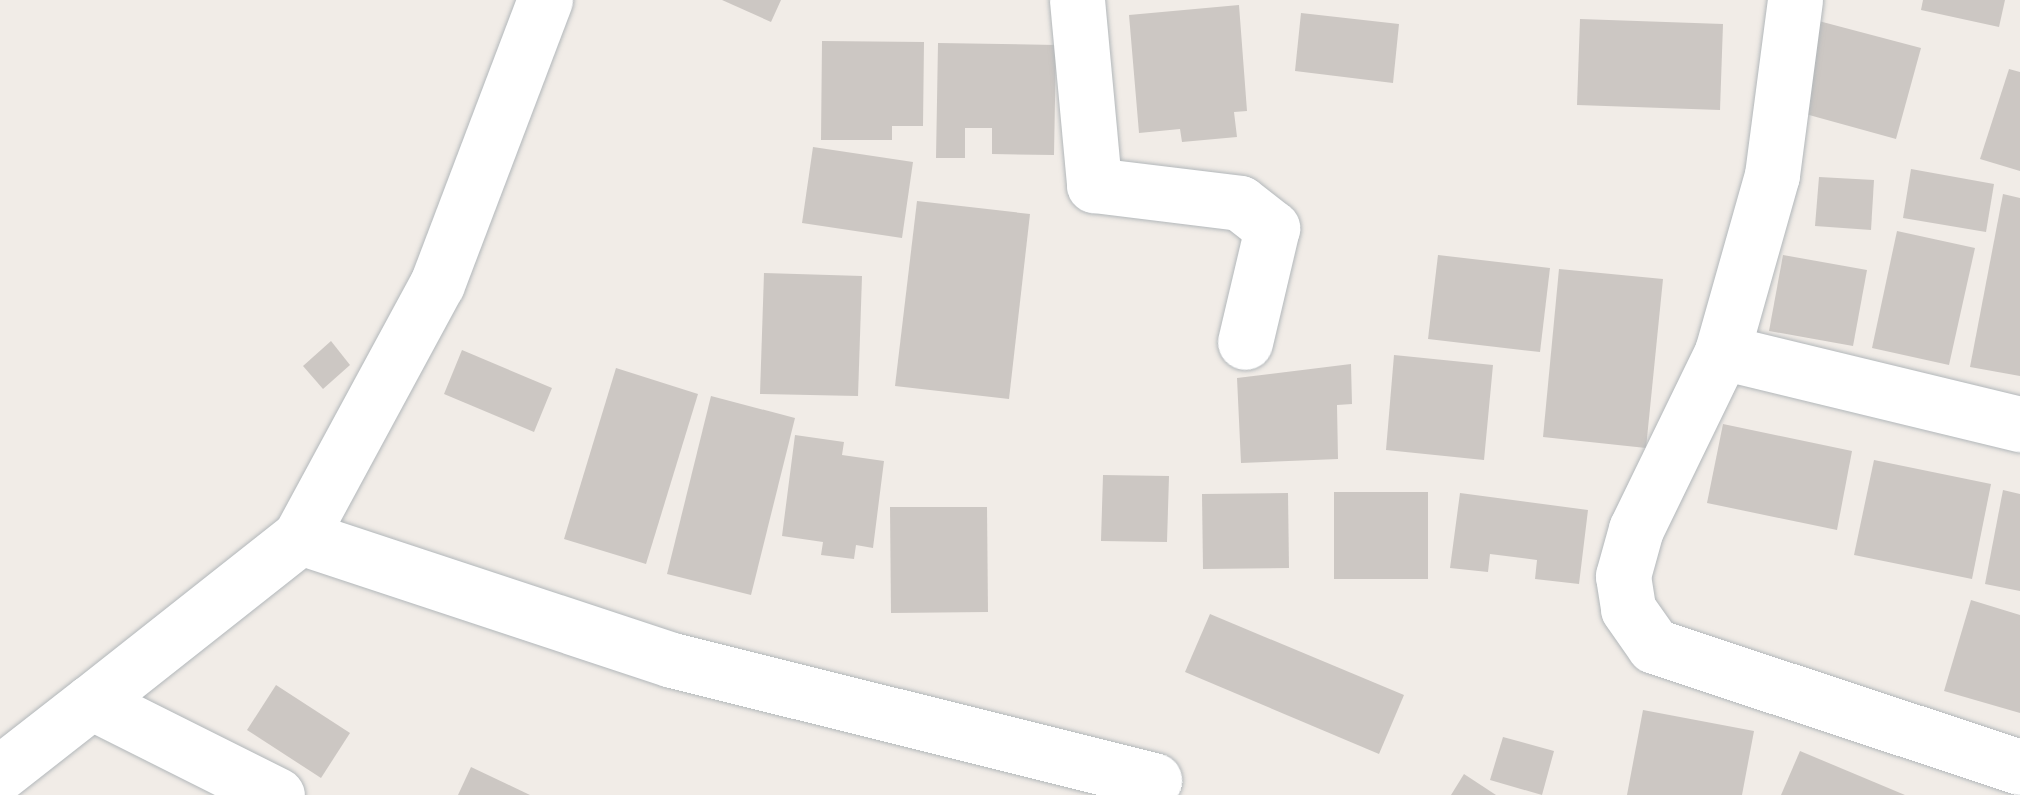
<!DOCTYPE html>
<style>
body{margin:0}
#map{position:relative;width:2020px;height:795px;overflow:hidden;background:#f1ece7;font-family:"DejaVu Sans",sans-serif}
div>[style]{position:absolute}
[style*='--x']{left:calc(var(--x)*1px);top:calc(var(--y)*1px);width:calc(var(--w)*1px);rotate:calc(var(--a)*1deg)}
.building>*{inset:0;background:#ccc7c3}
.roads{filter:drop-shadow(0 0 2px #b2b7ba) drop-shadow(0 0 2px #b2b7ba)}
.street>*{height:55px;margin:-27.5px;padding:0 27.5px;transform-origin:27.5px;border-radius:27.5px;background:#fff}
span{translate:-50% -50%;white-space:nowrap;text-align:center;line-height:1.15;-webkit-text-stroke:8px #fff;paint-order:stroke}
</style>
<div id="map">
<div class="building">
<div style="clip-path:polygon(722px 0,781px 0,771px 22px)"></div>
<div style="clip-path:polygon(1923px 0,2005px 0,1999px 27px,1921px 10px)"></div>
<div style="clip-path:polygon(1239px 5px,1247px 111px,1234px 112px,1237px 137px,1182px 142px,1180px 129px,1139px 133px,1129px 15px)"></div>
<div style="clip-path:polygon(1301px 13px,1399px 24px,1393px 83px,1295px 71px)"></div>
<div style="clip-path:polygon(1580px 19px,1723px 24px,1720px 110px,1577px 105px)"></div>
<div style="clip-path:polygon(1815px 20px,1921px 48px,1896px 139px,1791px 110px)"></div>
<div style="clip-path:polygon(822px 41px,924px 42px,923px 126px,892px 126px,892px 140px,821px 140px)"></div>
<div style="clip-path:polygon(938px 43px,1056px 45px,1054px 155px,992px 154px,992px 128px,965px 128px,965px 158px,936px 158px)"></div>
<div style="clip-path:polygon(2009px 69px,2020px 72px,2020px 171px,1980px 159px)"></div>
<div style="clip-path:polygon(813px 147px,913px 162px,902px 238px,802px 223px)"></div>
<div style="clip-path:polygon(1911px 169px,1994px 184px,1986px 232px,1903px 218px)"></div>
<div style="clip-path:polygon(1819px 177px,1874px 180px,1871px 230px,1815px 226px)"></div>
<div style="clip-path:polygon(2003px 194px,2020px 198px,2020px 376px,1970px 367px)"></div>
<div style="clip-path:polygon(917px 201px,1030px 214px,1009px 399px,895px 386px)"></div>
<div style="clip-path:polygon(1897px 231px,1975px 248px,1949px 365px,1872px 348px)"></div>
<div style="clip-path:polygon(1438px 255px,1550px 268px,1540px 352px,1428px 339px)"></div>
<div style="clip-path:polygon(1783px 255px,1867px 270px,1853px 346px,1769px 331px)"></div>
<div style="clip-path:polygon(1559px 269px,1663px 279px,1646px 448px,1543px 437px)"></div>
<div style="clip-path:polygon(764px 273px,862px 276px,858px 396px,760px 394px)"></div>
<div style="clip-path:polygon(331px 341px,350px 365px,323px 389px,303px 366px)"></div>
<div style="clip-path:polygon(462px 350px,552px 388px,534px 432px,444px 394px)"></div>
<div style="clip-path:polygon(1394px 355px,1493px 365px,1484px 460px,1386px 450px)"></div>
<div style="clip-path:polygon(1351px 364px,1352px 404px,1337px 405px,1338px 459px,1241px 463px,1237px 378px)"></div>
<div style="clip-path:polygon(616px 368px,698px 394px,646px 564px,564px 539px)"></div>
<div style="clip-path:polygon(711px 396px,795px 418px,751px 595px,667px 574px)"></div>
<div style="clip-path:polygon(1723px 424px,1852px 451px,1837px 530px,1707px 503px)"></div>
<div style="clip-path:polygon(795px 435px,844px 442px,842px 455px,884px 461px,873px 548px,856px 545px,854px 559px,821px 555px,823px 542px,782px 536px)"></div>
<div style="clip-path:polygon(1874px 460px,1991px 484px,1972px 579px,1854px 555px)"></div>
<div style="clip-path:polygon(1103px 475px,1169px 476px,1167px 542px,1101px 541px)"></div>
<div style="clip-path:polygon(2003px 490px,2020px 494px,2020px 591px,1985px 584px)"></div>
<div style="clip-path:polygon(1334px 492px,1428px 492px,1428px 579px,1334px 579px)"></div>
<div style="clip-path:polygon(1288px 493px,1289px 568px,1203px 569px,1202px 494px)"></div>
<div style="clip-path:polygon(1460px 493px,1588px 510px,1579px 584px,1535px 579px,1537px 560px,1490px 554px,1488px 572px,1450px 568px)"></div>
<div style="clip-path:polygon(890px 507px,987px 507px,988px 612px,891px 613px)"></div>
<div style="clip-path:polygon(1971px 600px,2020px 615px,2020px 713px,1944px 691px)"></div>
<div style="clip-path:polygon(1210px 614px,1404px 695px,1379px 754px,1185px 672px)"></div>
<div style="clip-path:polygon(276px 685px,350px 733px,321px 778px,247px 730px)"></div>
<div style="clip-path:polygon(1643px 710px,1754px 731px,1742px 795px,1627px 795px)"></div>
<div style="clip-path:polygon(1503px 737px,1554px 751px,1542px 795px,1490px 780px)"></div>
<div style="clip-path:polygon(1800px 751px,1905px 795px,1781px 795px)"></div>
<div style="clip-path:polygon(471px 767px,530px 795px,458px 795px)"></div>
<div style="clip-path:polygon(1464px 774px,1496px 795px,1451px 795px)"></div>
</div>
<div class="roads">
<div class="street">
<div style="--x:1077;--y:0;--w:186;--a:84.7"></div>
<div style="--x:1094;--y:185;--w:147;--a:7"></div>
<div style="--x:1240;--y:203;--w:41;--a:38"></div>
<div style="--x:1272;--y:228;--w:117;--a:103.3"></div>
<div style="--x:1795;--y:0;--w:177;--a:97.5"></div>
<div style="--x:1772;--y:175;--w:184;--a:105.8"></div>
<div style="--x:1722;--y:352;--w:197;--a:115.9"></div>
<div style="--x:1636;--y:529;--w:49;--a:105.5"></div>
<div style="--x:1623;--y:576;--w:33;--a:81"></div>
<div style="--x:1628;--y:609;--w:45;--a:54.9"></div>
<div style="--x:1654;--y:646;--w:385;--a:18.3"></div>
<div style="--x:1722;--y:352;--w:307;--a:13.6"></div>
<div style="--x:300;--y:537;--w:392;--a:18.3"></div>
<div style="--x:672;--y:660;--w:497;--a:14"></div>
<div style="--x:91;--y:702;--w:266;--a:-38.3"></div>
<div style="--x:300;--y:537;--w:288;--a:-61.6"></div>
<div style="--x:437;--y:284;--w:304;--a:-69.2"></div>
<div style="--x:0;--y:773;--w:115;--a:-38"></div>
<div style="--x:91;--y:702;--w:208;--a:26.6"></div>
</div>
</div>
</div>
